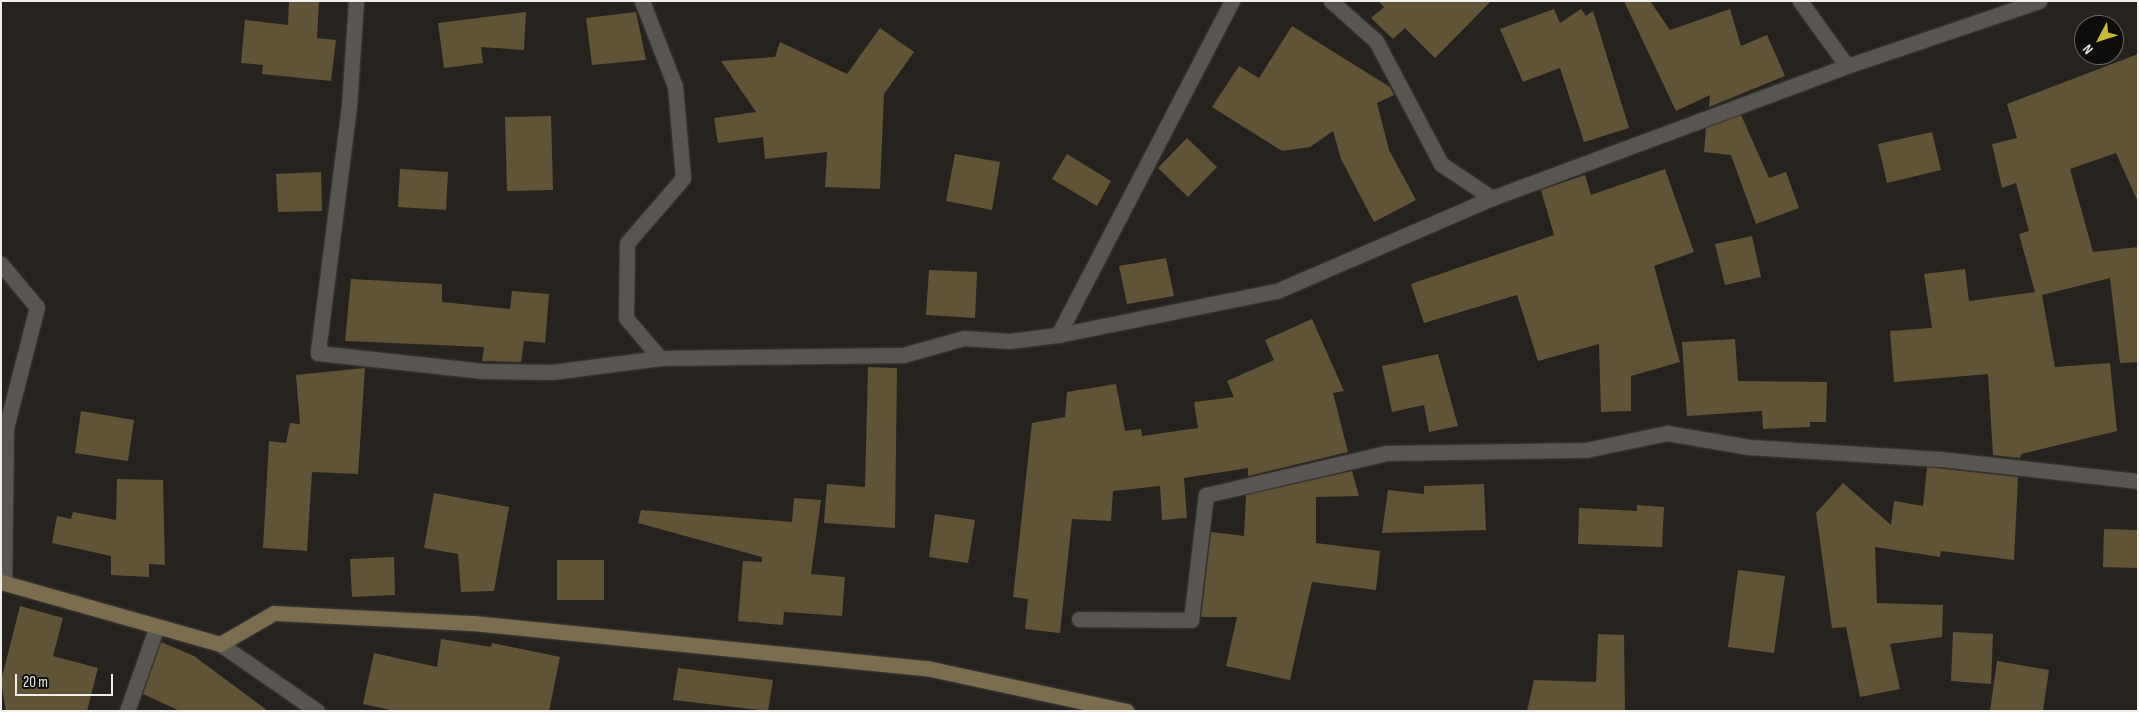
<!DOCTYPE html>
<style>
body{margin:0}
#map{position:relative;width:2139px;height:712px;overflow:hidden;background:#26231f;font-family:"Sofia Sans Condensed",sans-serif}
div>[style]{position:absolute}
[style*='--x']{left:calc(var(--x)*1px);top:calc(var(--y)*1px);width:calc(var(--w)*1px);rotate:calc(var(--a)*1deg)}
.building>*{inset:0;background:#615335}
.roads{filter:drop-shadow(0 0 1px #403e3a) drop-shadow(0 0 1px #403e3a)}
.street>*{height:15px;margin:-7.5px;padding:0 7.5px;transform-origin:7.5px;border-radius:7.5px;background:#595651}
.secondary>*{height:15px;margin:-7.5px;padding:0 7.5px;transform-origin:7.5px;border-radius:7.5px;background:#7c6d4f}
span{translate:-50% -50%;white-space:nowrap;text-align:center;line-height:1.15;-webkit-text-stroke:4px #0e0d0b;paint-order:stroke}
.frame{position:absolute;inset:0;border:2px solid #efeeea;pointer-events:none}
.north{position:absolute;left:2074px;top:15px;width:50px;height:50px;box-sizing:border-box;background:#0e0d0b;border:1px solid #686764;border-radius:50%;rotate:230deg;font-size:14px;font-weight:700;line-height:20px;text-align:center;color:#efeeea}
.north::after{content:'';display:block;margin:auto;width:18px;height:22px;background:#c9ba3a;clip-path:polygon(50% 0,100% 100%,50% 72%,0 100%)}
.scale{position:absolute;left:15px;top:674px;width:98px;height:22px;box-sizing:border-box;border:2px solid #efeeea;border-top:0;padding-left:6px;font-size:15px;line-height:18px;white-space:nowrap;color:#efeeea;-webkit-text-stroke:4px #0e0d0b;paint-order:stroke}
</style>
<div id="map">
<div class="building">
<div style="clip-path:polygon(289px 1px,319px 1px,317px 38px,336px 40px,331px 81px,262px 74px,263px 65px,241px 63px,245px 20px,288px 25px)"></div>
<div style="clip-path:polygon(1378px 1px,1491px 1px,1435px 58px,1405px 28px,1393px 39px,1371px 18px,1384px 7px)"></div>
<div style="clip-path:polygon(1624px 1px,1650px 1px,1670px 30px,1730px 9px,1741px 46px,1767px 35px,1785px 76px,1709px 107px,1710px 95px,1676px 111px)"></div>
<div style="clip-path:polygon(1554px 9px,1560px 23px,1581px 9px,1586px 16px,1593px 11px,1629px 128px,1584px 142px,1560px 68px,1523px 82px,1500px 29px)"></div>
<div style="clip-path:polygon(526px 12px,524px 50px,481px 47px,483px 63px,444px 68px,438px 23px)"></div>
<div style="clip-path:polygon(636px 12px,646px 60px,592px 65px,586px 18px)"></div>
<div style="clip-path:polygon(1292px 26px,1390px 87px,1394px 95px,1377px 103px,1389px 150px,1416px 200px,1374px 222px,1341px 159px,1333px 131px,1310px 147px,1282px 151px,1212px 107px,1239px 66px,1259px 78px)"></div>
<div style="clip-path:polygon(880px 28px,914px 52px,884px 94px,880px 189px,825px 187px,827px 152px,765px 159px,763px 137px,718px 143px,714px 118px,756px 112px,721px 61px,775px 57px,780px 42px,847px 74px)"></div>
<div style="clip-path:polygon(2138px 54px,2138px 202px,2116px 153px,2070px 169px,2093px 252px,2138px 247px,2138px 362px,2120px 363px,2110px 278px,2042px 295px,2055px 367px,2110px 363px,2117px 431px,2021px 454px,2020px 458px,1993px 455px,1988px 374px,1894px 382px,1890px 331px,1932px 328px,1924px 274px,1965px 269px,1969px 301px,2035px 292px,2019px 234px,2029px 231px,2016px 183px,2002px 188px,1992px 144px,2017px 138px,2007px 104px)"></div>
<div style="clip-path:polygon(1741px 115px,1769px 178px,1786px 172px,1799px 208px,1756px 224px,1731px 155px,1704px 152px,1706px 128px)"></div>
<div style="clip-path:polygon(551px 116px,553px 190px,507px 191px,505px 117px)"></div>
<div style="clip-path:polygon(1932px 132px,1941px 170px,1887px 183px,1878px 144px)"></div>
<div style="clip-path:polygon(1187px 138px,1217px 167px,1188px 197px,1158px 168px)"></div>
<div style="clip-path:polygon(955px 154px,1000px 162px,992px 210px,946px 201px)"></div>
<div style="clip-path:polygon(1067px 154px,1111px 181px,1097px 206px,1052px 179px)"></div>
<div style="clip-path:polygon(400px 169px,448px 172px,446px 210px,398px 207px)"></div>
<div style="clip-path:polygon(1665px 169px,1694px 252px,1654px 266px,1680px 362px,1631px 376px,1631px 411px,1601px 412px,1599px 344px,1538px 361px,1517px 295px,1424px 323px,1411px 284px,1554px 235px,1541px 190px,1585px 175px,1591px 195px)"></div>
<div style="clip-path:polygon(321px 172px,322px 211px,278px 212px,276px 174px)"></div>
<div style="clip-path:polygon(1752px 236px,1761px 277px,1725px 285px,1715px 244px)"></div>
<div style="clip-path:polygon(1166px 258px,1174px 296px,1127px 304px,1119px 266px)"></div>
<div style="clip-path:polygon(929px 270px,977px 272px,975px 318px,926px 315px)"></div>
<div style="clip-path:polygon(351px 279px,442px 284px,442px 302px,510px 309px,512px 291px,549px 294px,545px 343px,524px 341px,521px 362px,482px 361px,484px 347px,345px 341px)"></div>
<div style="clip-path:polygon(1312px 319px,1344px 391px,1333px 393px,1348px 452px,1248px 476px,1248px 468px,1184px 478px,1187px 518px,1162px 520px,1160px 486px,1113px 491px,1111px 521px,1072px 519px,1060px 633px,1025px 629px,1028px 599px,1013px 597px,1032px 423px,1065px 417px,1067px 392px,1116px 384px,1125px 431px,1141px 429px,1142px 436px,1198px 428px,1194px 402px,1234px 397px,1227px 381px,1274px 360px,1265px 340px)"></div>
<div style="clip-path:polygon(1735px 339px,1738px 381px,1827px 382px,1826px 422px,1810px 422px,1810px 427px,1763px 429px,1762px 411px,1687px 416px,1682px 342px)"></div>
<div style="clip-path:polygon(1438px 354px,1458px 426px,1429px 432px,1424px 405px,1392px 412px,1382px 366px)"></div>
<div style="clip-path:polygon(868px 367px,897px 368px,895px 528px,824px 523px,827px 484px,865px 487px)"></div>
<div style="clip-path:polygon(365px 368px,358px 474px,312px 472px,307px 551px,263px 548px,269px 441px,286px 443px,290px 423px,300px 424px,296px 375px)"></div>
<div style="clip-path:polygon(81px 411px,134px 420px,128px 461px,75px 453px)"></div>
<div style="clip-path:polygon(1927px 467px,2018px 477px,2014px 560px,1941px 551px,1940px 557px,1875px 547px,1877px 603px,1943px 605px,1942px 637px,1890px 644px,1900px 689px,1860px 697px,1846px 627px,1832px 628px,1816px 513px,1843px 483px,1891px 525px,1894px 501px,1923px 506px)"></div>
<div style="clip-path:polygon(1352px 471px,1359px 496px,1316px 497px,1316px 543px,1380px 551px,1376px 590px,1312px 582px,1290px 680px,1226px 666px,1237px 617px,1201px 617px,1211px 532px,1244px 536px,1246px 495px)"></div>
<div style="clip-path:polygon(117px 479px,163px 480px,165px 565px,149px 564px,149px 577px,111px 575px,111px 556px,52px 543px,57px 516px,71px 519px,73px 512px,116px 520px)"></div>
<div style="clip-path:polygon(1484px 484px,1486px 530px,1382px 533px,1388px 490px,1424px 494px,1424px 486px)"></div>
<div style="clip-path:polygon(434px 493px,509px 507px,494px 591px,461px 592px,458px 554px,424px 548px)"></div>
<div style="clip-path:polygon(794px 498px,821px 500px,811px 574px,845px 577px,842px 616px,784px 612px,783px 625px,738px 621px,743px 561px,762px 562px,762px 557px,638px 523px,641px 510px,792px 522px)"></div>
<div style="clip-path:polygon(1637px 505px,1664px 507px,1662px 547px,1578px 544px,1579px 508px,1637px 511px)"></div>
<div style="clip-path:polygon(935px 514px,975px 520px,968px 563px,929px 557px)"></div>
<div style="clip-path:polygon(2104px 529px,2138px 530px,2138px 568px,2103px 567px)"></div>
<div style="clip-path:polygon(394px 557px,395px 595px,352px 597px,350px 559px)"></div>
<div style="clip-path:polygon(557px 560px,604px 560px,604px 600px,557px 600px)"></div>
<div style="clip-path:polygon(1738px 570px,1785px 576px,1774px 653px,1728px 647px)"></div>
<div style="clip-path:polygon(20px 606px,63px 618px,53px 656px,98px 668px,87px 711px,6px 711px,1px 681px)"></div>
<div style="clip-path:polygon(1953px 632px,1993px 634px,1991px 684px,1951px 681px)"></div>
<div style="clip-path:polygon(1598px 634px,1624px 635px,1625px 711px,1527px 711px,1534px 680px,1596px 682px)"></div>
<div style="clip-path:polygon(441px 639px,491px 647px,492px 643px,560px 657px,549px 711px,395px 711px,363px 704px,374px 653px,437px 667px)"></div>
<div style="clip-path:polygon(161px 642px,194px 656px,268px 711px,180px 711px,143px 694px)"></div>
<div style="clip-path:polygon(1997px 661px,2049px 670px,2043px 711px,1990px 711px)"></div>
<div style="clip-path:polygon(678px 668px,773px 680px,768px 711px,673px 700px)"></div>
</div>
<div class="roads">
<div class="street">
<div style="--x:356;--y:1;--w:105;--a:93.8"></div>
<div style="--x:349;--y:106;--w:249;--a:97.2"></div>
<div style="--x:318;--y:353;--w:166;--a:6.2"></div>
<div style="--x:483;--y:371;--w:69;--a:0.8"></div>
<div style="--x:552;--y:372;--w:109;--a:-7.4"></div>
<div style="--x:660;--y:358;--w:243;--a:-0.7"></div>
<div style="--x:903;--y:355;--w:63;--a:-15.6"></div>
<div style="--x:964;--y:338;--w:45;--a:3.8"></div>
<div style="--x:1009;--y:341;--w:49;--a:-7"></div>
<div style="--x:1058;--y:335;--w:223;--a:-11.4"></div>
<div style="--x:1277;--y:291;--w:234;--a:-23.4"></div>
<div style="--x:1492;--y:198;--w:379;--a:-20.4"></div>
<div style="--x:1847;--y:66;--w:203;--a:-18.7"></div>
<div style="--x:642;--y:1;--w:91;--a:68.8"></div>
<div style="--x:675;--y:86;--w:92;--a:85"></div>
<div style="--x:683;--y:178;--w:86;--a:130.7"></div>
<div style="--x:627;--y:243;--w:75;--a:90.8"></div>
<div style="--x:626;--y:318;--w:52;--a:49.6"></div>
<div style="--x:1331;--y:1;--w:60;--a:41.6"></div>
<div style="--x:1376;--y:41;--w:139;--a:62.1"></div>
<div style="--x:1441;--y:164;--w:61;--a:33.7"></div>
<div style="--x:1800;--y:1;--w:80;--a:54.1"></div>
<div style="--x:1;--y:264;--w:56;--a:50.1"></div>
<div style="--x:37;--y:307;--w:125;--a:104.4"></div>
<div style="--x:6;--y:428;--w:155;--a:90.7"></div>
<div style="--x:1058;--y:335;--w:377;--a:-62.5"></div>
<div style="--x:1079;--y:619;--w:112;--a:0.5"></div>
<div style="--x:1191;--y:620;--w:126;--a:-83.2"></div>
<div style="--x:1206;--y:495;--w:186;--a:-13.1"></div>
<div style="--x:1387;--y:453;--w:199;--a:-0.9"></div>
<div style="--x:1586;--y:450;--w:83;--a:-11.9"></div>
<div style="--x:1667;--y:433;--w:83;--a:9.7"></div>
<div style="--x:1749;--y:447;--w:192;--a:3.6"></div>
<div style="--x:1941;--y:459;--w:198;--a:6.4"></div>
<div style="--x:220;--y:644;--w:118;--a:34.6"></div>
<div style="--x:127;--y:711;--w:90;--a:-70.6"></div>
</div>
<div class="secondary">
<div style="--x:1;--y:582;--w:228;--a:15.8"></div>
<div style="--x:220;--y:644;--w:62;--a:-29.9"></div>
<div style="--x:274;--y:613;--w:199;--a:2.9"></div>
<div style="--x:473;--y:623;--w:455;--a:5.7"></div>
<div style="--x:926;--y:668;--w:205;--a:12.1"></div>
</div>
</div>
<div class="frame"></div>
<div class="north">N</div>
<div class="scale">20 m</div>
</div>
